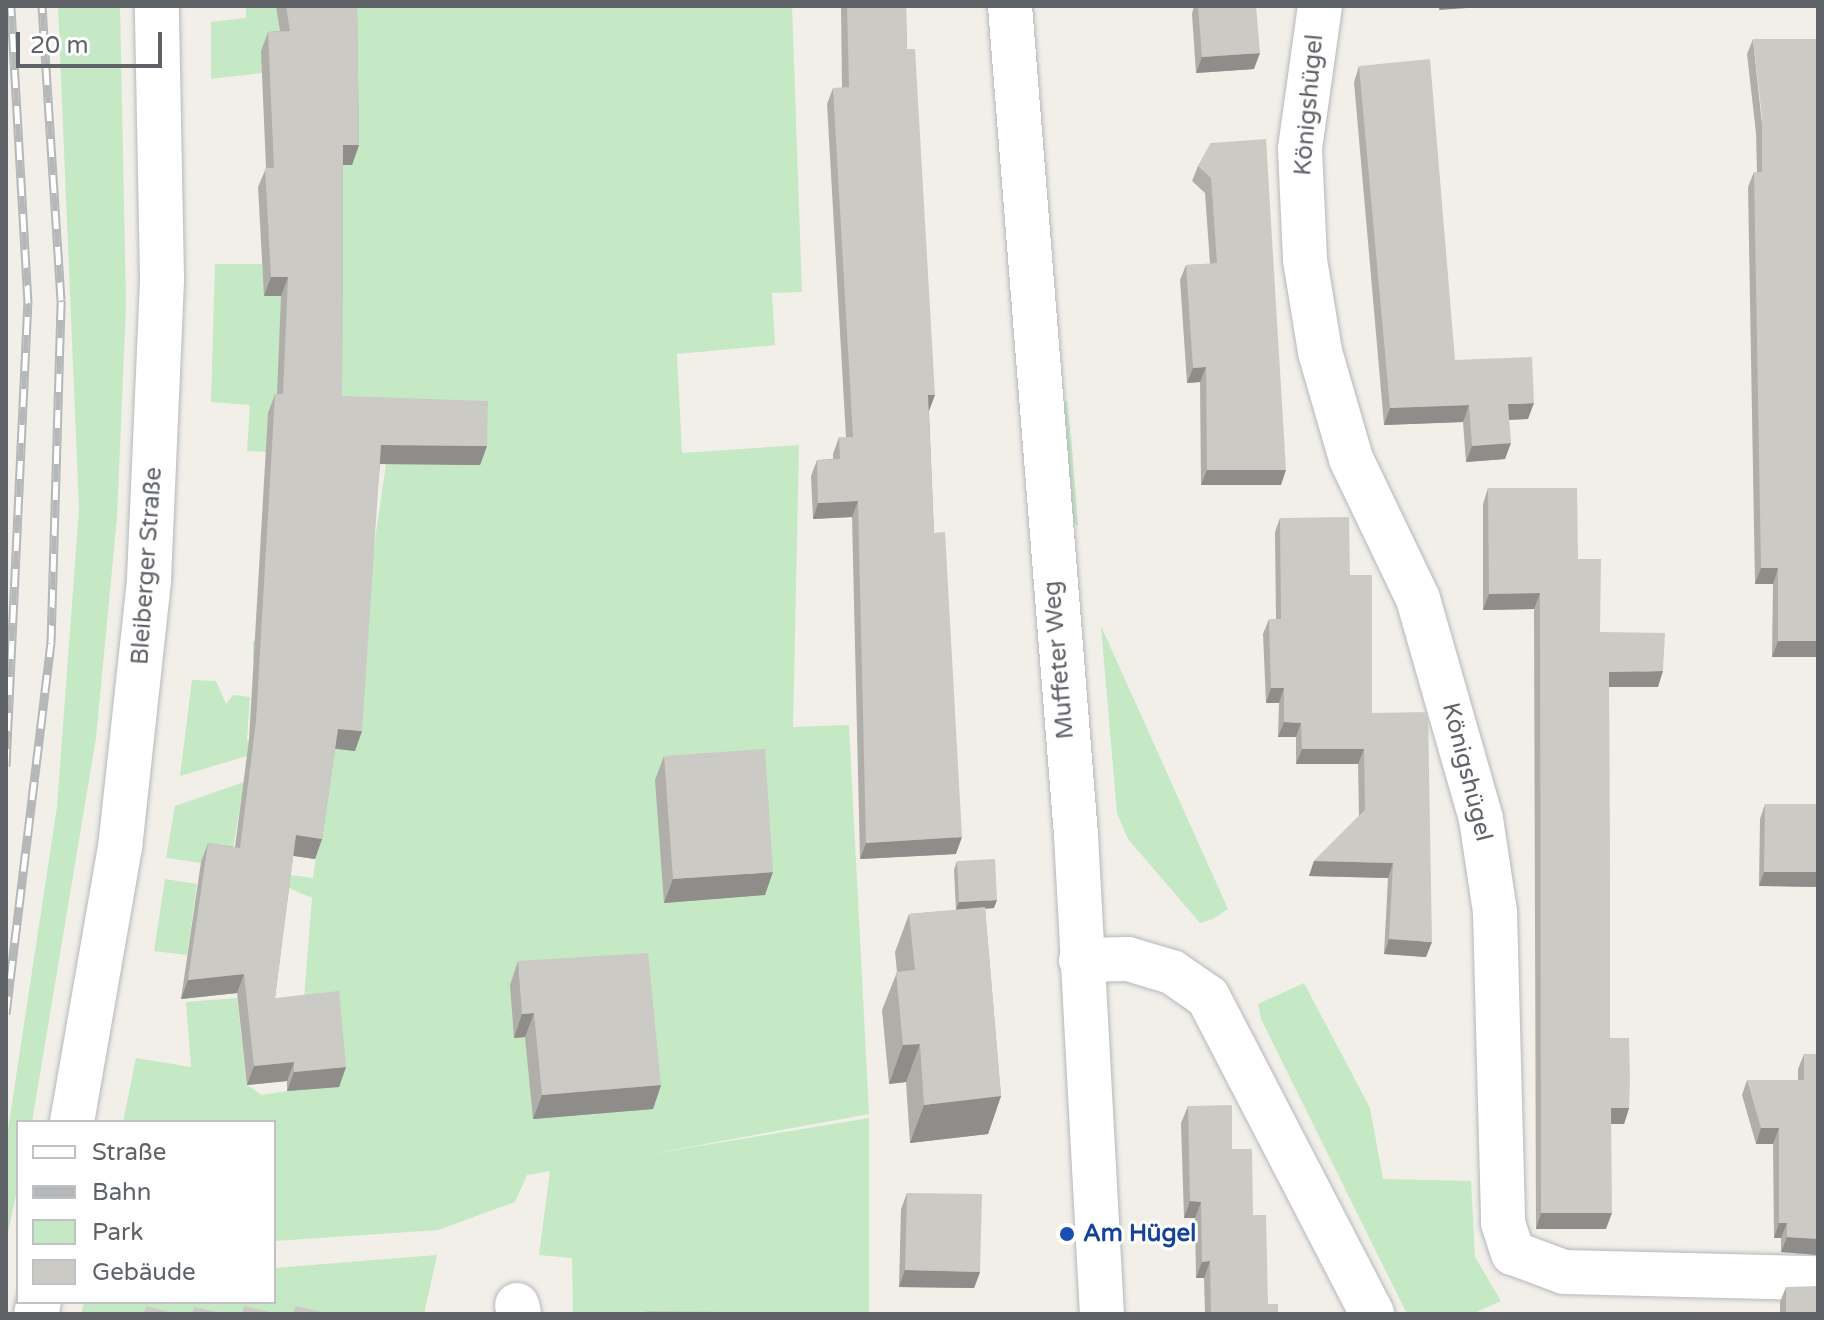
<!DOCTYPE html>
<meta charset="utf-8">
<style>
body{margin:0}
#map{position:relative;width:1824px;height:1320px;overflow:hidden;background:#f1efe8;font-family:"Varela Round",sans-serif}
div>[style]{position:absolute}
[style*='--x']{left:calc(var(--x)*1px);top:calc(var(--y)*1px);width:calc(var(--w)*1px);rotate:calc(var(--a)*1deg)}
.green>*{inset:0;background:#c5e8c5}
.roads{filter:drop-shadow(0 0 2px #b5b8bc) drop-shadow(0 0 2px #b5b8bc)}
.minor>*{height:44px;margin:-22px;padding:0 22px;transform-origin:22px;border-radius:22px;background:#fff}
.rail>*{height:9px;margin-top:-4.5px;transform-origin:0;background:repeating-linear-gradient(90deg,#fff 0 18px,#b6b7b8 0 36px);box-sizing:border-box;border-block:2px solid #b6b7b8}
.wall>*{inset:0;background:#afaea9}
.shaded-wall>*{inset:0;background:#8f8d8a}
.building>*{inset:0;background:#cccac5}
.dots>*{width:22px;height:22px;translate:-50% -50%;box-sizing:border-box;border:4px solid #fff;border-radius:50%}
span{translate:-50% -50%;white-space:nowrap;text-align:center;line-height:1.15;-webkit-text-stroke:6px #fff;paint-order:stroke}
.street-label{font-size:24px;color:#5f6368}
.transit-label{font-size:24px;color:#164399;font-weight:700}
.left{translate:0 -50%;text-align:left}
.frame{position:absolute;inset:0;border:8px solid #5f6368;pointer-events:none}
.legend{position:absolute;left:16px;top:1120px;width:260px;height:184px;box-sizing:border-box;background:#fff;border:2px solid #bfc1c3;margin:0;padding:10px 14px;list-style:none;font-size:24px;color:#5f6368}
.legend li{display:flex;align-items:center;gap:16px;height:40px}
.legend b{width:40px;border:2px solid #bfc1c3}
.scale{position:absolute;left:16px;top:32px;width:146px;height:36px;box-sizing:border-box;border:4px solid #5f6368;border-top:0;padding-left:10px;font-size:24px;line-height:28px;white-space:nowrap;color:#5f6368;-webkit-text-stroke:6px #fff;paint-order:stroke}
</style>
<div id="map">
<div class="green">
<div style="clip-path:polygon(58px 6px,120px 6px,126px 305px,117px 517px,96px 738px,32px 1122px,18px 1122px,18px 1186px,6px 1241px,6px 1143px,57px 807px,79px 509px)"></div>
<div style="clip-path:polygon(246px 6px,792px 6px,802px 292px,772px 293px,775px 345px,677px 354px,682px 453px,799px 445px,793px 727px,849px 725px,869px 1114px,645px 1155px,869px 1118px,869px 1314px,573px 1314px,572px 1258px,539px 1255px,550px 1171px,527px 1175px,515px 1202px,438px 1230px,274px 1241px,274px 1122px,123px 1122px,136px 1058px,191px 1067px,186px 1002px,237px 998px,247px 1085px,262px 1095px,287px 1091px,303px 1012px,312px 898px,244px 869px,313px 878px,325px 793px,247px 756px,180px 776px,192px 680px,216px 681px,226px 704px,233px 695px,250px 697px,247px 740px,355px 750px,253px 659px,253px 641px,359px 648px,387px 458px,247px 451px,250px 405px,211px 402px,215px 264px,262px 264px,265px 296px,336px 293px,262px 51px,262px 73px,211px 79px,211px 22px,246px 18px)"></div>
<div style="clip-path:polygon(1067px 401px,1072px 449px,1078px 526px,1065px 513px,1057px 402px)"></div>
<div style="clip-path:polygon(1101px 626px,1228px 909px,1213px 919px,1200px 923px,1128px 839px,1117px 813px)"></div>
<div style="clip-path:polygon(244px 782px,230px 867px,166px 858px,175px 806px)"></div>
<div style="clip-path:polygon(165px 879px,197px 884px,187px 955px,154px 951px)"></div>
<div style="clip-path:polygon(1304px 983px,1370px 1108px,1383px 1179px,1471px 1181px,1475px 1257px,1501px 1301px,1472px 1314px,1407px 1314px,1261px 1019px,1258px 1004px)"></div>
<div style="clip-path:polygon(437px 1255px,424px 1314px,81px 1314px,84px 1302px,274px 1302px,274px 1268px)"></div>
</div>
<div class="roads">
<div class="minor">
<div style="--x:1010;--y:6;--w:832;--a:85.45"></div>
<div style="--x:1076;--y:835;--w:480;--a:86.9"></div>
<div style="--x:1320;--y:6;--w:144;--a:98"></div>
<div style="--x:1300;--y:149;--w:111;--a:87.4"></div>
<div style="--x:1305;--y:260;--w:93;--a:80.7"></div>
<div style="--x:1320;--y:352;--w:111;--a:73.8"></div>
<div style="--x:1351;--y:459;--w:155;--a:64.4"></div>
<div style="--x:1418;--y:599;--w:229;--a:74"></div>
<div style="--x:1481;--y:819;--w:94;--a:81.4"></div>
<div style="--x:1495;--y:912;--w:311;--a:88.5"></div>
<div style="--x:1503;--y:1223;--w:32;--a:72"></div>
<div style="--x:1513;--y:1253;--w:54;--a:20.4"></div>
<div style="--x:1564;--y:1272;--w:254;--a:1.4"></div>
<div style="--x:1081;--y:960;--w:47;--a:-1.2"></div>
<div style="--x:1128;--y:959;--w:46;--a:16.5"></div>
<div style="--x:1172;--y:972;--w:44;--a:34.8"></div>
<div style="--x:1208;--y:997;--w:357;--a:62.6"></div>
<div style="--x:72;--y:1122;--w:278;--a:-80.1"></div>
<div style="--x:120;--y:848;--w:271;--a:-83.8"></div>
<div style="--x:149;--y:579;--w:302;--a:-87.5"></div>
<div style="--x:162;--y:277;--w:271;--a:-91.1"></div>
<div style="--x:517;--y:1305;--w:9;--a:77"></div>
<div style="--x:36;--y:1314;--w:12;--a:-76"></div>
</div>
</div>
<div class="rail">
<div style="--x:6;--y:766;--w:464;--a:-87.3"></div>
<div style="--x:28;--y:303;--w:297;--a:-93.3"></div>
<div style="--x:6;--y:1014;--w:374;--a:-83.1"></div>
<div style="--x:51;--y:643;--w:343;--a:-88.3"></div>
<div style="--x:61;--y:300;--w:295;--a:-93.7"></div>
</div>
<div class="wall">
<div style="clip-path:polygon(276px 6px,357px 6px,359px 145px,352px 165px,343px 165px,342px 396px,487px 446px,480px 465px,380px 464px,355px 751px,335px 749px,322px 839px,315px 859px,293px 856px,275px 998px,346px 1067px,339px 1087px,287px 1091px,287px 1081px,247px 1085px,237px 993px,181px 999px,201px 862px,208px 843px,235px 847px,249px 740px,268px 413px,275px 394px,277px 394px,281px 296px,264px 296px,258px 187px,266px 168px,261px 51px,268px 32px,280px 31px)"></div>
<div style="clip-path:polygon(841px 6px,906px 6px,907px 49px,929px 411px,934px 533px,956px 854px,860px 859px,852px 517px,813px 519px,811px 476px,817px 460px,833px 459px,833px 454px,839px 437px,846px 437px,827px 104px,833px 88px,842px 88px)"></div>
<div style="clip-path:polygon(1194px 6px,1256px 6px,1254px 69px,1196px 73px,1192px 14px)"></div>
<div style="clip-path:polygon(1753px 39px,1818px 657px,1772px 657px,1773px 584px,1755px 584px,1748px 187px,1754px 172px,1757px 172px,1756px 133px,1747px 54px)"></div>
<div style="clip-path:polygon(1359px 66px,1455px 360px,1528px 419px,1509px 420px,1505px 459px,1466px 462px,1463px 422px,1384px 425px,1354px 82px)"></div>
<div style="clip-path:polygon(1211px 143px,1281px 485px,1201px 485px,1200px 382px,1187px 383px,1180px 280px,1186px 265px,1210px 264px,1205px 193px,1192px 181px,1198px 166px)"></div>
<div style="clip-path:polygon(1488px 488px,1578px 559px,1600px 632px,1658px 687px,1609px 687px,1610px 1038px,1629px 1108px,1624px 1124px,1611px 1124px,1606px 1229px,1536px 1229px,1534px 609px,1483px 610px,1483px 504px)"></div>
<div style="clip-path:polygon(1280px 518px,1350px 575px,1372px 713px,1426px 957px,1384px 954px,1388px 878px,1309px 876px,1314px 861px,1359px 816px,1358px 764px,1296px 764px,1296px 737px,1278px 737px,1279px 703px,1266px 703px,1263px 634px,1269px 619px,1276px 619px,1275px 532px)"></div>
<div style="clip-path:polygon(664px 756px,765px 895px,664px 903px,655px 780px)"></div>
<div style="clip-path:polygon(1765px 804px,1818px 804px,1818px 887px,1759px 886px,1760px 819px)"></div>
<div style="clip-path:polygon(957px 861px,994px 908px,985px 909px,1001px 1096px,988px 1134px,910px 1143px,906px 1082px,889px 1084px,882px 1010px,897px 972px,895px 952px,909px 914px,956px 910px,954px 870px)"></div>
<div style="clip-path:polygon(518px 961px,661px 1085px,653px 1109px,533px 1119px,525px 1037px,514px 1038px,510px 985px)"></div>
<div style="clip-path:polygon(1818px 1022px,1818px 1255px,1781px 1252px,1781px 1238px,1774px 1238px,1773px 1144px,1756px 1144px,1742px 1095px,1747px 1080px,1798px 1080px,1798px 1069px,1804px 1054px,1816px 1054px,1816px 1027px)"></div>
<div style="clip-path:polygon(1188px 1106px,1232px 1149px,1253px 1215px,1268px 1304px,1278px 1314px,1205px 1314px,1204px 1278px,1196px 1278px,1195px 1218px,1184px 1218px,1181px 1123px)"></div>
<div style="clip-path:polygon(907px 1193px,980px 1272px,974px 1288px,899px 1287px,901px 1209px)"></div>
<div style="clip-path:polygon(1786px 1287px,1818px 1314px,1780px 1314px,1780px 1302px)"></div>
</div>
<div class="shaded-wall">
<div style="clip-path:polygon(1440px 6px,1495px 6px,1439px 10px)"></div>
<div style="clip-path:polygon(1260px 53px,1254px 69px,1196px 73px,1202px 57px)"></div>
<div style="clip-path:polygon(343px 145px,359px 145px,352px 165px,336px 165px)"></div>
<div style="clip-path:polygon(271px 277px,288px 277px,281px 296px,264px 296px)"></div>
<div style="clip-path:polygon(1206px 367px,1200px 382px,1187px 383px,1193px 368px)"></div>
<div style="clip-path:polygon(928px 395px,935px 395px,929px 411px,922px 411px)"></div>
<div style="clip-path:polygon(1534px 403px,1528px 419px,1502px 420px,1508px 404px)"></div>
<div style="clip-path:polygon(1469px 405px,1463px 422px,1384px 425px,1390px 408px)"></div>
<div style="clip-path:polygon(1511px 443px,1505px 459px,1466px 462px,1472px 446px)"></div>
<div style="clip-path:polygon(381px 445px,487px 446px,480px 465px,374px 464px)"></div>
<div style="clip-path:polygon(1207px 470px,1286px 470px,1281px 485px,1201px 485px)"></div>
<div style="clip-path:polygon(858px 501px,852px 517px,813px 519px,818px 503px)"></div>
<div style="clip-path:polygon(1761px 568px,1778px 568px,1773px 584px,1755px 584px)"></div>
<div style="clip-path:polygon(1540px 593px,1534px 609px,1483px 610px,1489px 594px)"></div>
<div style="clip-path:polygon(1778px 641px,1818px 641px,1818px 657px,1772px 657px)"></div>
<div style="clip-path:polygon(1663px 671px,1658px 687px,1603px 687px,1609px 672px)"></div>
<div style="clip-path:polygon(1271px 688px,1284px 688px,1279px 703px,1266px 703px)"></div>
<div style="clip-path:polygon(1284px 722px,1301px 723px,1296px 737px,1278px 737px)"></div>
<div style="clip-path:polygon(338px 729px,362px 731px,355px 751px,331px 748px)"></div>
<div style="clip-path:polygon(1302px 749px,1364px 749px,1358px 764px,1296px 764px)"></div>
<div style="clip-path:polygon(296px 835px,322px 839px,315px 859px,289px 855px)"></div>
<div style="clip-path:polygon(962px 837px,956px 854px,860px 859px,866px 843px)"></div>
<div style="clip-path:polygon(1314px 861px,1393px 863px,1388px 878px,1309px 876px)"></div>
<div style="clip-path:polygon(773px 872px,765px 895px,664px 903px,673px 879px)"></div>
<div style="clip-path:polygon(1764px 872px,1818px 872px,1818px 887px,1759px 886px)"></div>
<div style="clip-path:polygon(997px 900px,994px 908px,956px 910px,959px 902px)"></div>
<div style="clip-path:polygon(1389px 939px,1432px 942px,1426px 957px,1384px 954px)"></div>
<div style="clip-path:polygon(244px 974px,237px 993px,181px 999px,188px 980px)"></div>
<div style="clip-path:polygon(534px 1013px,525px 1037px,514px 1038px,522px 1014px)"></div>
<div style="clip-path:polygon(920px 1044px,906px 1082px,889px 1084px,903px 1045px)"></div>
<div style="clip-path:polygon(294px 1062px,287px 1081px,247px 1085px,254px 1066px)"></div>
<div style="clip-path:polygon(346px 1067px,339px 1087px,287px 1091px,294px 1072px)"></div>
<div style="clip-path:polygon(661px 1085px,653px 1109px,533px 1119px,542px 1095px)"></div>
<div style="clip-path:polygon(1001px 1096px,988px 1134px,910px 1143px,924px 1105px)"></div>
<div style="clip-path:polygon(1611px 1108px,1629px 1108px,1624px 1124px,1605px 1124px)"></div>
<div style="clip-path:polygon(1761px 1128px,1779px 1128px,1773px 1144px,1756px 1144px)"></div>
<div style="clip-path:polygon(1190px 1201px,1201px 1202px,1195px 1218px,1184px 1218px)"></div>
<div style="clip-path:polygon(1541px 1213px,1612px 1213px,1606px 1229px,1536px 1229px)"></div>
<div style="clip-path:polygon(1779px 1223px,1787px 1223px,1781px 1238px,1774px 1238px)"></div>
<div style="clip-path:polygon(1787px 1237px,1818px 1239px,1818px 1255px,1781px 1252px)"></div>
<div style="clip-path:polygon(1210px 1261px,1204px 1278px,1196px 1278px,1202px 1262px)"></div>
<div style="clip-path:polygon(905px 1270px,980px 1272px,974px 1288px,899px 1287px)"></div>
</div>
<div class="building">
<div style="clip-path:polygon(286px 6px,357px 6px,359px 145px,343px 145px,342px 396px,488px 401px,487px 446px,381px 445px,362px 731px,338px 729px,322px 839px,296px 835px,275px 998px,339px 991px,346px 1067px,294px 1072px,294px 1062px,254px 1066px,244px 974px,188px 980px,208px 843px,240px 848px,256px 721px,275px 394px,283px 394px,288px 277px,271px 277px,265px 168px,274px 168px,268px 32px,290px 31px)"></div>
<div style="clip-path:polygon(847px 6px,906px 6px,907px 49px,915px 49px,935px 395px,928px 395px,934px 533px,945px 532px,962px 837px,866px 843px,858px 501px,818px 503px,817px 460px,840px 459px,839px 437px,853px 437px,833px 88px,849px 87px)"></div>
<div style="clip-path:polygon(1198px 6px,1256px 6px,1260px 53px,1202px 57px)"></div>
<div style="clip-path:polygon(1753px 39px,1818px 39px,1818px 641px,1778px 641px,1778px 568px,1761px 568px,1754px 172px,1762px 172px,1762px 118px)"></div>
<div style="clip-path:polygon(1430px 59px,1455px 360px,1532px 357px,1534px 403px,1508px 404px,1511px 443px,1472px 446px,1469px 405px,1390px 408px,1359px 66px)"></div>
<div style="clip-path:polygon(1266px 139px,1286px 470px,1207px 470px,1206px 367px,1193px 368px,1186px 265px,1217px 263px,1211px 178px,1198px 166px,1211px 143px)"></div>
<div style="clip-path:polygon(1488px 488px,1577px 488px,1578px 559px,1601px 559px,1600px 632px,1665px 633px,1663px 671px,1609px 672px,1610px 1038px,1629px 1038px,1630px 1079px,1629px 1108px,1611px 1108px,1612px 1213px,1541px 1213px,1540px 593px,1489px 594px)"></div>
<div style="clip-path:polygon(1349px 517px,1350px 575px,1372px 575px,1372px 713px,1428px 712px,1432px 942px,1389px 939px,1393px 863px,1314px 861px,1365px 810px,1364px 749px,1302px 749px,1301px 723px,1284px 722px,1284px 688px,1271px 688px,1269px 619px,1281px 619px,1280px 518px)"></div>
<div style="clip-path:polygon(765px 749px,773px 872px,673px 879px,664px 756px)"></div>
<div style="clip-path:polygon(1765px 804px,1818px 804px,1818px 872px,1764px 872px)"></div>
<div style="clip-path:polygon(995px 859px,997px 900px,959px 902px,957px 861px)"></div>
<div style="clip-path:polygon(985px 907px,1001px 1096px,924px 1105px,920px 1044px,903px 1045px,896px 972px,915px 970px,909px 914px)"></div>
<div style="clip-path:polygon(648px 953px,661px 1085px,542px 1095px,534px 1013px,522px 1014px,518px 961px)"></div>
<div style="clip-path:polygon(1804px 1054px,1818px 1054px,1818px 1239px,1787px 1237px,1787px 1223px,1779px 1223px,1779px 1128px,1761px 1128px,1747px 1080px,1804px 1080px)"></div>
<div style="clip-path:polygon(1232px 1105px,1232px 1149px,1252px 1149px,1253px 1215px,1266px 1215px,1268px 1304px,1278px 1304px,1278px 1314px,1211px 1314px,1210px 1261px,1202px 1262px,1201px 1202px,1190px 1201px,1188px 1106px)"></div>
<div style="clip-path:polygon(907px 1193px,982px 1194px,980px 1272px,905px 1270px)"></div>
<div style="clip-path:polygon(1818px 1286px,1818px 1314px,1786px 1314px,1786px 1287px)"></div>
<div style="clip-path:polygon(146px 1306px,177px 1314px,144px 1314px)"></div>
<div style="clip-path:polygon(244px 1306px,278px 1314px,242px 1314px)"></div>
<div style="clip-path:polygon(295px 1306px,332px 1314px,293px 1314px)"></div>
<div style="clip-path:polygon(194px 1307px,226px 1314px,192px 1314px)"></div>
<div style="clip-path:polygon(646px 1311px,732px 1312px,732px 1314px,646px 1314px)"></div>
</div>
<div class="dots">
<div style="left:1067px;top:1234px;background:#1a4fb4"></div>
</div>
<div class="street-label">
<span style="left:1309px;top:105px;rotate:-85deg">Königshügel</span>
<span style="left:147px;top:566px;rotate:-86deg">Bleiberger Straße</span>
<span style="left:1059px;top:660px;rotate:-95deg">Muffeter Weg</span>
<span style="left:1467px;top:772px;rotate:76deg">Königshügel</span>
</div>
<div class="transit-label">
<span class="left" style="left:1083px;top:1234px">Am Hügel</span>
</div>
<div class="frame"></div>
<ul class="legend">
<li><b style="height:10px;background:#fff"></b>Straße</li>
<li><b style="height:10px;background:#b6b7b8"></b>Bahn</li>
<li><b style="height:22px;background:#c5e8c5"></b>Park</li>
<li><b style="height:22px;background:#cccac5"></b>Gebäude</li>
</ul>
<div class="scale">20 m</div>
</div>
